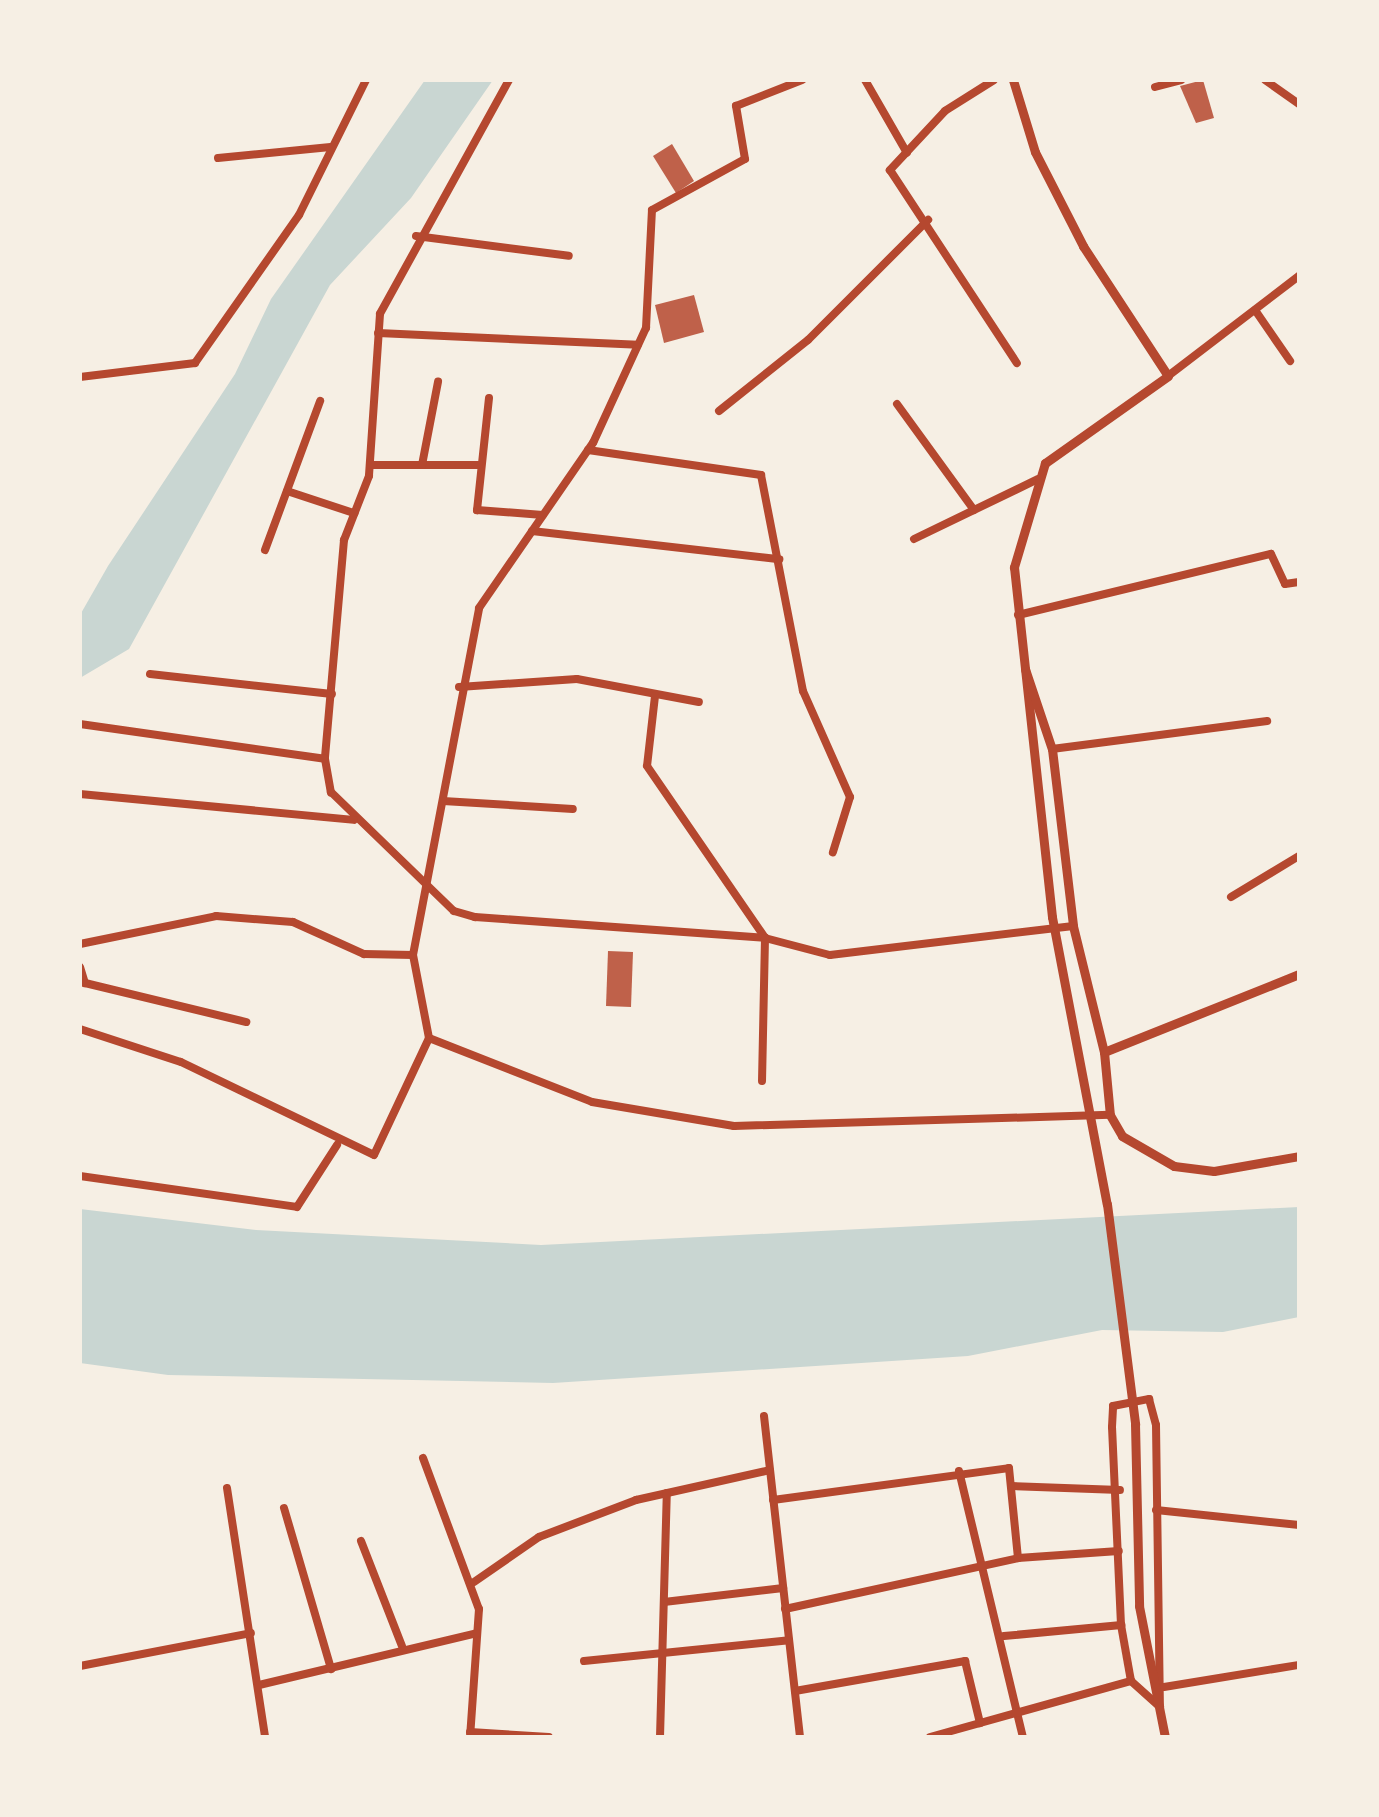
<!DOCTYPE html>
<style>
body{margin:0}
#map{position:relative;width:1379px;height:1817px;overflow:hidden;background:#f6efe4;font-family:Arial,sans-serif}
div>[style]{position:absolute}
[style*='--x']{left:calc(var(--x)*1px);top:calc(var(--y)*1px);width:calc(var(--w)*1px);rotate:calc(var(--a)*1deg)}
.water>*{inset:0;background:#c9d6d2}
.building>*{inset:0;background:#bf614a}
.minor>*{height:8px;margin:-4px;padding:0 4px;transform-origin:4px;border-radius:4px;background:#b5482f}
.tertiary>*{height:9px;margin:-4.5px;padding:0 4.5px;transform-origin:4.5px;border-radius:4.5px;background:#b5482f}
span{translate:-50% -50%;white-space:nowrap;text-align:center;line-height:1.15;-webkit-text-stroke:10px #f6efe4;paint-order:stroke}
.frame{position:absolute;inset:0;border:82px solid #f6efe4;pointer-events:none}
</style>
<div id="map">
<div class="water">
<div style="clip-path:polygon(425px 80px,493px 80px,411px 198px,330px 285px,129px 649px,80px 678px,80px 615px,108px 566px,235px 374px,271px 299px)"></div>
<div style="clip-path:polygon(1299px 1207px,1299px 1317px,1223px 1332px,1102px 1330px,968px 1356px,553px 1383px,168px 1375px,80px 1363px,80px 1209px,256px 1230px,541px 1245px)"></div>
</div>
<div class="building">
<div style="clip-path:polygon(1203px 80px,1214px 118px,1196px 123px,1180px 86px)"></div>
<div style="clip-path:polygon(672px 144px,694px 181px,676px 193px,653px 156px)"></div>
<div style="clip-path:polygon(694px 295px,704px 332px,664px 343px,655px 305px)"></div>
<div style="clip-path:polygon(608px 951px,633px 952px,631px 1007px,606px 1006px)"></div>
</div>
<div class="minor">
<div style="--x:509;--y:80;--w:267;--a:118.9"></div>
<div style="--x:380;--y:314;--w:162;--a:93.9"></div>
<div style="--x:369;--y:476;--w:69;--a:111.3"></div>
<div style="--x:344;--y:540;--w:220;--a:95"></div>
<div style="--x:325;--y:759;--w:34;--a:80"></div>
<div style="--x:331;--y:792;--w:171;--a:44.1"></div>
<div style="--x:454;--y:911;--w:22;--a:16"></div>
<div style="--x:475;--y:917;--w:291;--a:4.1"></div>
<div style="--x:765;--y:938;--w:67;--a:14.7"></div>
<div style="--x:830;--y:955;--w:245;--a:-6.8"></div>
<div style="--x:865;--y:80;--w:84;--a:60.1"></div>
<div style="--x:994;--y:80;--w:58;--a:147.7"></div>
<div style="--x:945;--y:111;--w:81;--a:133"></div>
<div style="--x:890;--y:170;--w:231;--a:56.7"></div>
<div style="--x:1265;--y:80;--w:42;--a:35.2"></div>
<div style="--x:1155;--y:87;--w:27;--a:-15"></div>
<div style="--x:218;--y:158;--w:113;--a:-5.6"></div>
<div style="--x:416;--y:236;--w:154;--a:7.4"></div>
<div style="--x:1255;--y:310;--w:62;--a:55.5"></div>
<div style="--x:378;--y:333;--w:260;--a:2.6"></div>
<div style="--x:1168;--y:376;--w:165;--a:-37.4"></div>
<div style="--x:80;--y:377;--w:116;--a:-6.9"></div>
<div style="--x:195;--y:363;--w:181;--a:-54.9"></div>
<div style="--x:299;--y:215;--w:151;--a:-63.6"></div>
<div style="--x:489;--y:398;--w:113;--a:96.1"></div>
<div style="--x:477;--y:510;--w:66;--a:4.3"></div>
<div style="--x:897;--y:404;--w:131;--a:54"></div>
<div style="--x:719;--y:411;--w:114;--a:-38.6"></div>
<div style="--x:808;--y:340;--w:170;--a:-45"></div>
<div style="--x:588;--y:450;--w:175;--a:8.2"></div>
<div style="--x:761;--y:475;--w:220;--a:79"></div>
<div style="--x:803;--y:691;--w:116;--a:66.1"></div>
<div style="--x:850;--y:797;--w:58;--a:107.2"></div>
<div style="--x:370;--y:465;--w:109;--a:0"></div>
<div style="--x:422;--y:465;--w:85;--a:-79.1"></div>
<div style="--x:287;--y:491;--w:71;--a:18.2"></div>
<div style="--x:532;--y:531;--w:249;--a:6.5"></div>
<div style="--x:914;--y:539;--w:138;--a:-25.8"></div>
<div style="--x:265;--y:550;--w:159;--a:-69.7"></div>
<div style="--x:1018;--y:615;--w:260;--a:-13.6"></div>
<div style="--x:1271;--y:554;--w:33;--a:65"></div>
<div style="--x:1285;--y:584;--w:14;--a:-8"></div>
<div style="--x:150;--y:674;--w:183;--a:6.3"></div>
<div style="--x:459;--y:687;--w:118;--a:-3.9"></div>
<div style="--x:577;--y:679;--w:124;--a:10.7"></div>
<div style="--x:655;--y:696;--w:70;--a:96.5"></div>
<div style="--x:647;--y:766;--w:209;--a:55.5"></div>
<div style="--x:765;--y:938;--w:143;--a:91.2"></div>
<div style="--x:80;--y:724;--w:247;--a:8.1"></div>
<div style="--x:1052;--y:749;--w:217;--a:-7.4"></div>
<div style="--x:80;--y:794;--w:275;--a:5.4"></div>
<div style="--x:443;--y:801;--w:130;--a:3.5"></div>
<div style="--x:1231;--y:897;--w:79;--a:-31.1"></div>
<div style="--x:80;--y:944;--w:139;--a:-11.6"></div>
<div style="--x:216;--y:916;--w:77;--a:4.5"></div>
<div style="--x:293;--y:922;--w:78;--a:24.3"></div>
<div style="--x:364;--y:954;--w:49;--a:1.2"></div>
<div style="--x:80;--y:967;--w:17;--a:73"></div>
<div style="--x:85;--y:983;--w:166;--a:13.6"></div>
<div style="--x:80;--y:1029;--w:106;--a:18.1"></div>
<div style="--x:181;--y:1062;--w:214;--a:25.7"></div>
<div style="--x:374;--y:1155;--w:129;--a:-64.8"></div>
<div style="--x:429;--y:1038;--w:85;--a:-100.9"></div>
<div style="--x:413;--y:955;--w:353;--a:-79.2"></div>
<div style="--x:479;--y:608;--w:201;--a:-55.4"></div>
<div style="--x:593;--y:443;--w:127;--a:-65.3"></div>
<div style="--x:646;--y:328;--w:118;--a:-87.1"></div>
<div style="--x:652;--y:210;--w:106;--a:-28.7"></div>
<div style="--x:745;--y:159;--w:54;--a:-99.6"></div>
<div style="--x:736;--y:106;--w:71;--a:-21.5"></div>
<div style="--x:429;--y:1038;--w:175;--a:21.4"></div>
<div style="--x:592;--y:1102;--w:144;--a:9.6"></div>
<div style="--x:734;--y:1126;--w:376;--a:-1.7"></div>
<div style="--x:80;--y:1176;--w:219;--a:8.1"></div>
<div style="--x:297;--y:1207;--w:74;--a:-57.2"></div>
<div style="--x:1149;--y:1399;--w:27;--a:75"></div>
<div style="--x:1156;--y:1425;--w:282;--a:89.2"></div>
<div style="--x:1160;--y:1707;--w:39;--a:-138"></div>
<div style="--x:1131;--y:1681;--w:57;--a:-100.1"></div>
<div style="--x:1121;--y:1625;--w:198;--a:-92.6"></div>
<div style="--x:1112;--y:1427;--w:21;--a:-87"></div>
<div style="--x:1113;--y:1406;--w:37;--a:-11"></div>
<div style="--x:764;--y:1416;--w:323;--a:83.6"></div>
<div style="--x:423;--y:1458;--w:161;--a:69.7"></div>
<div style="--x:479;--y:1609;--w:128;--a:94"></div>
<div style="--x:959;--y:1471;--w:274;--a:76.5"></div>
<div style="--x:1011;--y:1486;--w:109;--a:2.1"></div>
<div style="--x:227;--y:1488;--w:252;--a:81.3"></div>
<div style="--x:773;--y:1500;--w:238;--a:-7.7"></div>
<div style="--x:1009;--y:1468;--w:90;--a:84.3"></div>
<div style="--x:284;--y:1508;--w:168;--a:73.7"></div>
<div style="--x:1156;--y:1510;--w:144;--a:6"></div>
<div style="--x:361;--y:1541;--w:113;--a:68.7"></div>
<div style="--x:474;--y:1582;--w:79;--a:-34.7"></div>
<div style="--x:539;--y:1537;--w:104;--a:-20.9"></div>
<div style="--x:636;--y:1500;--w:137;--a:-12.6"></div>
<div style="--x:664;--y:1602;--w:120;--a:-6.7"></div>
<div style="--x:785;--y:1609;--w:239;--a:-12.3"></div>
<div style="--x:1018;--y:1558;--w:101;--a:-4"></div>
<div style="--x:1004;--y:1636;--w:118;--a:-5.4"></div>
<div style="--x:584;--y:1661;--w:206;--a:-5.8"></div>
<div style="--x:80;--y:1666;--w:174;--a:-10.9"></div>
<div style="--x:259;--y:1685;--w:224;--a:-13.4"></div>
<div style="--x:1164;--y:1687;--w:137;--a:-9.3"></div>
<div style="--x:795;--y:1691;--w:173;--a:-10"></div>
<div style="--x:965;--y:1661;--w:64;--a:76.4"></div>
<div style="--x:470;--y:1732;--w:79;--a:3.6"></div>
<div style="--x:660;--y:1737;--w:244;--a:-88.4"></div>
<div style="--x:930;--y:1737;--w:209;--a:-15.6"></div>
</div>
<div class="tertiary">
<div style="--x:1013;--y:80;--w:75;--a:73"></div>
<div style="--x:1035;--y:152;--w:106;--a:62.9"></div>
<div style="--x:1083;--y:246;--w:155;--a:56.8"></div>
<div style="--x:1168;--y:376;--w:151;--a:144.7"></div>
<div style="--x:1045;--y:463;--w:109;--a:106.6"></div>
<div style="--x:1014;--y:567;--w:352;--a:83.8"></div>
<div style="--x:1052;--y:917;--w:292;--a:79.2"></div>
<div style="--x:1107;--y:1204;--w:222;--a:82.7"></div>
<div style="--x:1135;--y:1424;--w:182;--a:88.7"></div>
<div style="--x:1139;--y:1606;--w:134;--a:78.8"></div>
<div style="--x:1025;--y:669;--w:84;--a:71.4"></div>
<div style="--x:1052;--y:749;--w:178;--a:83.2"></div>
<div style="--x:1073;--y:926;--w:130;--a:76.2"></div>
<div style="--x:1104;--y:1052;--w:63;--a:84.6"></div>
<div style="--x:1110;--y:1115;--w:24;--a:60"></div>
<div style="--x:1122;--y:1136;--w:60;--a:30"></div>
<div style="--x:1174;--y:1166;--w:40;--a:7.1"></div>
<div style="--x:1214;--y:1171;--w:86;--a:-10"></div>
<div style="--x:1104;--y:1052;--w:210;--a:-21.8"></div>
</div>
<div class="frame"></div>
</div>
